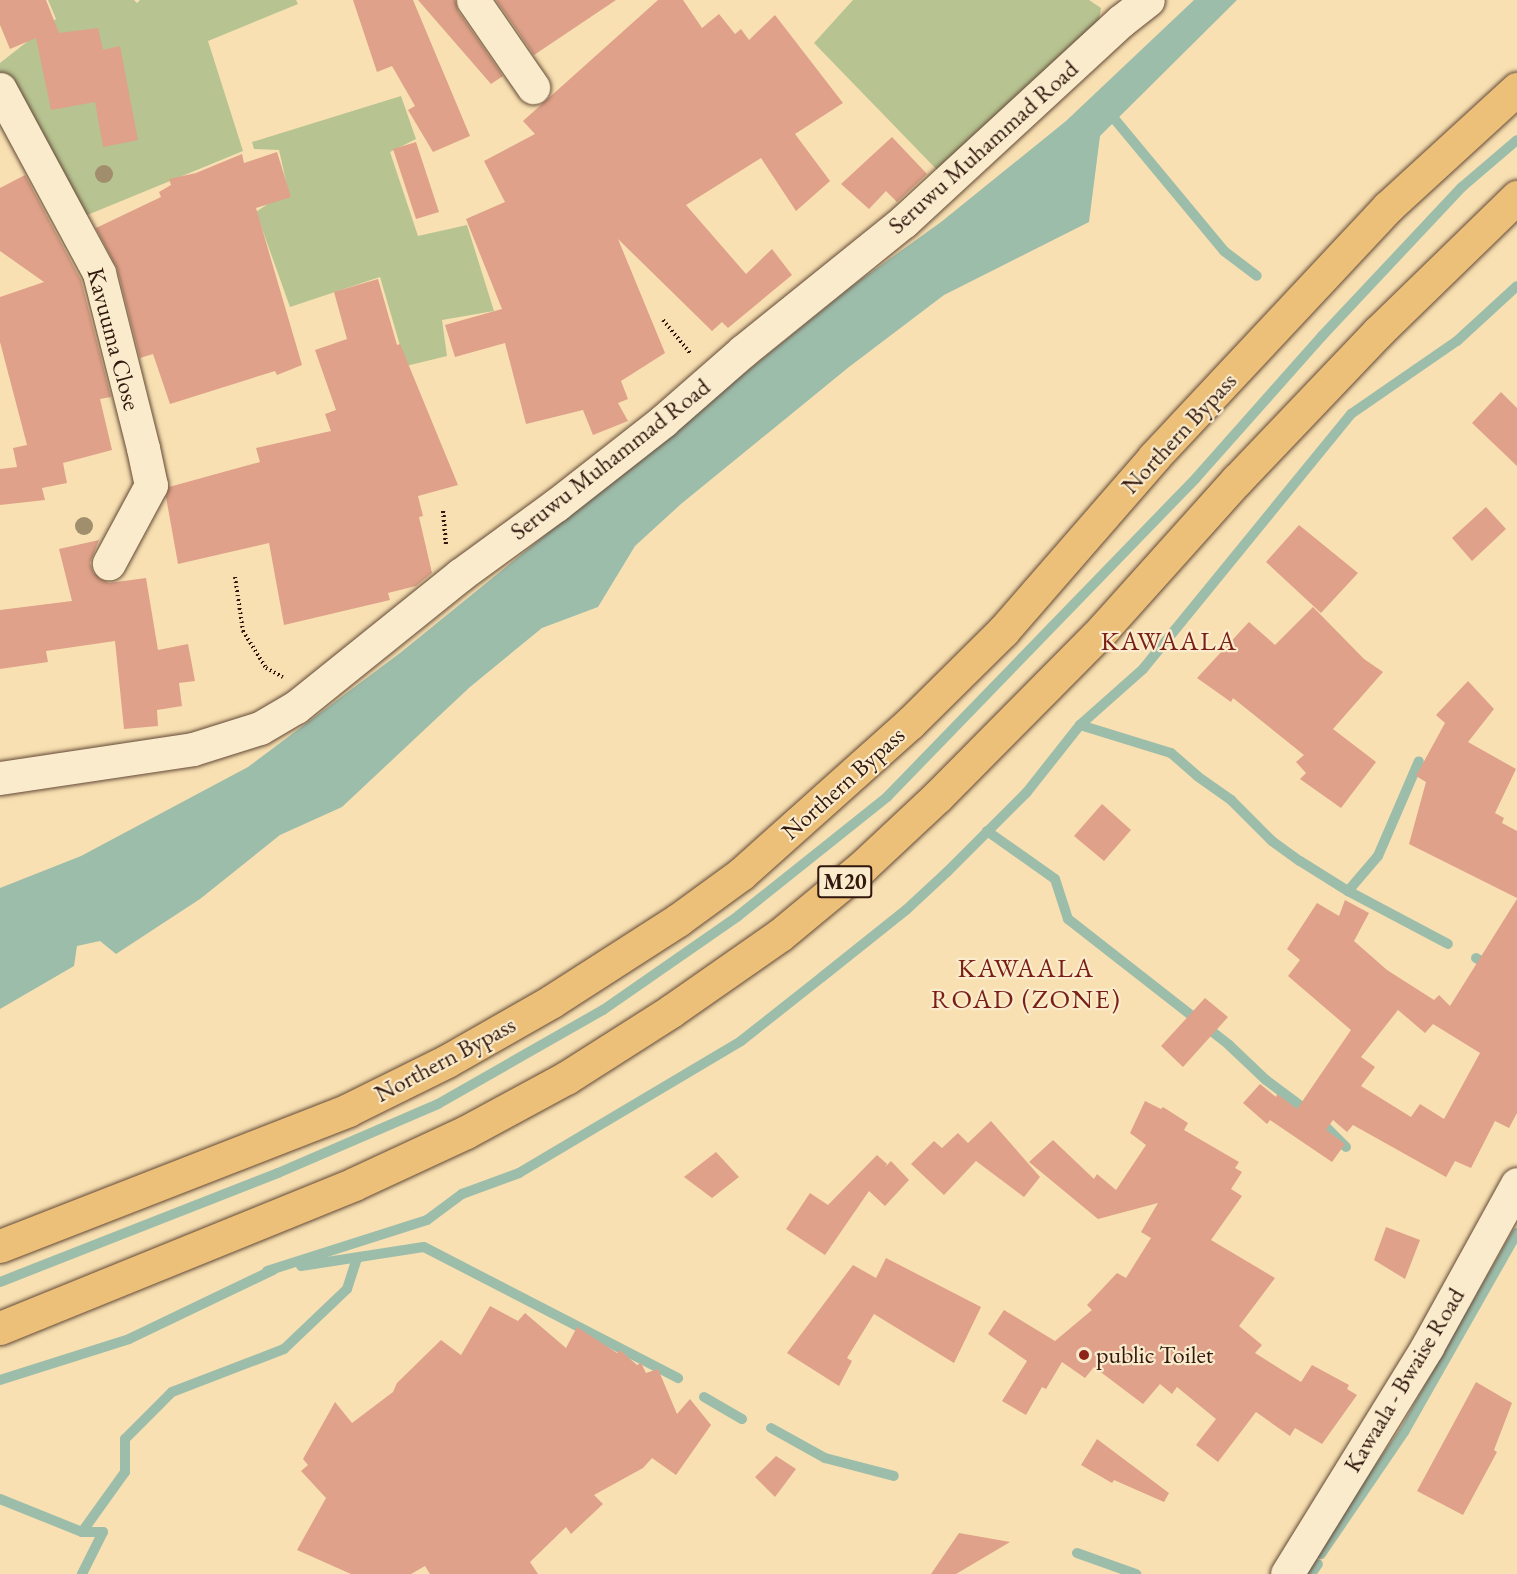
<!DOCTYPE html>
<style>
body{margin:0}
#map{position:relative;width:1517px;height:1574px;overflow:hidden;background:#f8e0b2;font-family:"EB Garamond",serif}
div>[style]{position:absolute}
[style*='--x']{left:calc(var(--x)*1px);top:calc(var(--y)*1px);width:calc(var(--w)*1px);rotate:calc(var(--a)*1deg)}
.green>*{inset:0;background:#b7c391}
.water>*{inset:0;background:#9dbdab}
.stream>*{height:10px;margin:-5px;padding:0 5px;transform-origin:5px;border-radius:5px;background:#9dbdab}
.building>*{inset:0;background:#dfa189}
.path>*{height:4px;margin-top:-2px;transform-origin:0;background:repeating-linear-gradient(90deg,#31170d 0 1.5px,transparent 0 4.5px)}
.roads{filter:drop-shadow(0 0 2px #634936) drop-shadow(0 0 2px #634936)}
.minor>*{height:33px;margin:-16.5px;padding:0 16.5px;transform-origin:16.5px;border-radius:16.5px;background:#faebcd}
.motorway>*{height:33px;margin:-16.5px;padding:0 16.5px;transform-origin:16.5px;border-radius:16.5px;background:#ecc079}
.trees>*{width:18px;height:18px;margin:-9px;border-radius:50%;background:#a18e6d}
.dots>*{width:16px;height:16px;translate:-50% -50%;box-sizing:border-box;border:3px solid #faebcd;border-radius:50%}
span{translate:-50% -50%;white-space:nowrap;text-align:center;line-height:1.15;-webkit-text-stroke:4.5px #faebcd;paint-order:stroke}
.shield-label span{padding:2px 4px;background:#faebcd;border:2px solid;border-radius:4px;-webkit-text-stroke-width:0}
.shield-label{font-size:22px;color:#31170d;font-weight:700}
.street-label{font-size:24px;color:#31170d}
.poi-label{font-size:24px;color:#31170d}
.left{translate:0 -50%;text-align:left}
.quarter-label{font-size:27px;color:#7a1f14;letter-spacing:1.5px}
</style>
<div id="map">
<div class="green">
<div style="clip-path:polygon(48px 0,134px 0,137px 3px,140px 0,296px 0,298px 4px,208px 41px,243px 151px,80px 218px,37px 130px,0 72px,0 63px,56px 19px)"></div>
<div style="clip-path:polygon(853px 0,1089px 0,1101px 8px,1097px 32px,942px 175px,814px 43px)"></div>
<div style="clip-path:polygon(401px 96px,416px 139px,390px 152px,418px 236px,467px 225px,494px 311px,442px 320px,447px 356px,406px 366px,380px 277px,290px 307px,256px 212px,288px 190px,279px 150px,254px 149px,252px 142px)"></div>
</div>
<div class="water">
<div style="clip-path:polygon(1194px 0,1237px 0,1100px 136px,1089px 222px,944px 295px,849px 367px,681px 504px,635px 546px,598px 607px,542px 628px,470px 687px,342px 807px,280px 835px,200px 899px,116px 954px,100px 941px,77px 946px,74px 966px,0 1009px,0 888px,81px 856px,248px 767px,400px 653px,852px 286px,941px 222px,1066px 121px)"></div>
</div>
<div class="stream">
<div style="--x:1107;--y:110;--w:183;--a:50.3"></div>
<div style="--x:1224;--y:251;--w:41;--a:37.1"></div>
<div style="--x:1080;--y:725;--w:95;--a:17.1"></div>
<div style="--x:1171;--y:753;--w:35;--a:41"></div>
<div style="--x:1197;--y:776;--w:42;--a:35.2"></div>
<div style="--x:1231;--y:800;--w:58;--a:45"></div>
<div style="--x:1272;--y:841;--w:34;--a:36"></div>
<div style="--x:1300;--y:861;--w:57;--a:32"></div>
<div style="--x:1348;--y:891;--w:113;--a:27.9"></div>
<div style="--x:987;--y:831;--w:83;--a:35.2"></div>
<div style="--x:1055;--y:879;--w:42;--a:72"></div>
<div style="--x:1068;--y:919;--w:204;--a:38"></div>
<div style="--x:1229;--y:1045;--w:51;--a:43.4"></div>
<div style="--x:1266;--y:1080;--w:64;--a:36.7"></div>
<div style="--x:1317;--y:1118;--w:41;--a:45"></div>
<div style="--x:1348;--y:891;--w:46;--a:-49.4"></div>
<div style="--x:1378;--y:856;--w:103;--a:-66.7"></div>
<div style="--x:1476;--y:958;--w:17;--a:31"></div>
<div style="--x:301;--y:1266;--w:124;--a:-8.8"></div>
<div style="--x:424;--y:1247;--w:286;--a:27.3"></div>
<div style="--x:267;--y:1271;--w:168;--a:-17.7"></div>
<div style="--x:427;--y:1220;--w:44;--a:-36.6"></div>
<div style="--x:462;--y:1194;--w:61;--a:-20.2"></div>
<div style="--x:519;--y:1173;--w:258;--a:-30.7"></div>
<div style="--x:741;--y:1041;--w:103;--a:-38.3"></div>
<div style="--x:822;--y:977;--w:107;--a:-38.6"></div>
<div style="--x:906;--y:910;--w:56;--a:-42.8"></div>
<div style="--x:947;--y:872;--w:113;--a:-45"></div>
<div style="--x:1027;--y:792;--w:85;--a:-51.7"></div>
<div style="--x:1080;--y:725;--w:84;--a:-41.6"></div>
<div style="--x:1143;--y:669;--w:329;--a:-50.8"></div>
<div style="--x:1351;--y:414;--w:129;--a:-34.6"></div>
<div style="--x:1457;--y:341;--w:81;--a:-42.5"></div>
<div style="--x:0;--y:1282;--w:299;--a:-21.4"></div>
<div style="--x:278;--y:1173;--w:174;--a:-23.3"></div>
<div style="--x:438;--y:1104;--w:190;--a:-29.7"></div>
<div style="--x:603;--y:1010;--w:165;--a:-34.8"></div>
<div style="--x:738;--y:916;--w:191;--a:-38.6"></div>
<div style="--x:887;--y:797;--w:444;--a:-45.9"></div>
<div style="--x:1196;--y:478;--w:190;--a:-48.4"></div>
<div style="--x:1322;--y:336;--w:204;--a:-46.8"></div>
<div style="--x:1462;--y:187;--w:72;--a:-40.5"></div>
<div style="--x:0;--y:1380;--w:135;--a:-17.6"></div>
<div style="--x:129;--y:1339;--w:160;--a:-25.6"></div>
<div style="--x:704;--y:1397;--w:44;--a:30.1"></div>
<div style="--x:771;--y:1428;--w:62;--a:29.1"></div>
<div style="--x:825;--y:1458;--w:71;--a:14.6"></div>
<div style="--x:0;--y:1499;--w:88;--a:21.9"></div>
<div style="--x:82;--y:1532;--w:21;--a:0"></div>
<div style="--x:103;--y:1532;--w:47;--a:116.6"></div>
<div style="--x:82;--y:1532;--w:74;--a:-54.4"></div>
<div style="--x:125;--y:1472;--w:33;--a:-90"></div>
<div style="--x:125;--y:1439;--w:66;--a:-45"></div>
<div style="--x:172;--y:1392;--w:120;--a:-21"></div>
<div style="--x:284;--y:1349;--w:87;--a:-43.6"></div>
<div style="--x:347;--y:1289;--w:33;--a:-72"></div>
<div style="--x:1077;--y:1553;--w:63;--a:19.6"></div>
<div style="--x:1321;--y:1554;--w:148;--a:-55.8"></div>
<div style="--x:1404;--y:1432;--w:229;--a:-60.4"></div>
<div style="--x:1311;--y:1574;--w:12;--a:-55"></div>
</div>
<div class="building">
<div style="clip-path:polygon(0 0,46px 0,59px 33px,98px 28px,103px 50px,120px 46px,138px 140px,103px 147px,95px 102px,51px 110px,36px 38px,10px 49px,0 25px)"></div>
<div style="clip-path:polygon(353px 0,413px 0,470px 136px,433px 152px,408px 110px,415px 106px,392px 66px,377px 72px)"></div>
<div style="clip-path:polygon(418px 0,455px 0,458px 11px,503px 76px,491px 84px)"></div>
<div style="clip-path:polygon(496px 0,616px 0,534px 55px)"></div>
<div style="clip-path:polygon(658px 0,683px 0,702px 28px,719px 14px,735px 34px,741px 29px,749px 40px,775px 15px,843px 103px,795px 134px,830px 181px,796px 211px,761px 158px,686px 205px,746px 274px,772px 249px,792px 275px,728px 328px,722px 322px,712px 331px,618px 239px,665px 353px,621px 381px,628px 399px,618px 403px,628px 421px,593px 435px,583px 410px,526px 424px,505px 343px,455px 357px,445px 325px,502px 309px,466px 219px,505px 202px,484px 161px,535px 134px,523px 121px)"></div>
<div style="clip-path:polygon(892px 137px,927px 174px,897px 202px,886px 191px,869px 209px,841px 184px)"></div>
<div style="clip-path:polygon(416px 142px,439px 212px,416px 219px,393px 149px)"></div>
<div style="clip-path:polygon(277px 152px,291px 197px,256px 208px,302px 365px,277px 375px,275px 371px,170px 404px,153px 354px,140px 358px,117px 268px,96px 228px,161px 197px,159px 192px,171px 185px,169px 179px,196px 173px,242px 154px,244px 163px)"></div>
<div style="clip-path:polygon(25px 175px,81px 280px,111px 397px,100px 399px,112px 450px,63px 463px,67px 483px,42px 488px,45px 500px,0 505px,0 469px,17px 467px,13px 448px,27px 445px,0 342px,0 297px,44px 282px,0 251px,0 188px)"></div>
<div style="clip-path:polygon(378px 279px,397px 345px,400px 344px,458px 485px,418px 496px,423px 516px,419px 517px,432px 573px,416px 586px,388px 593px,390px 600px,284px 625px,269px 543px,178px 564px,166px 497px,169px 487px,260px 462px,256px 448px,331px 431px,325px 414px,336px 410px,315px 350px,347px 339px,334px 292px)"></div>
<div style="clip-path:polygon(1501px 392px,1517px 408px,1517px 466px,1472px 423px)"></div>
<div style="clip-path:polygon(1486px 507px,1506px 529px,1472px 561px,1452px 538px)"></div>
<div style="clip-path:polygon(1299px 525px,1358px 573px,1321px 613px,1266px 562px)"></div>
<div style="clip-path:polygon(99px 540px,90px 563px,93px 572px,100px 579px,109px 583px,146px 578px,158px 650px,188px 644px,195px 681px,179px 683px,182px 706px,157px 710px,158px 726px,124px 729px,115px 641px,46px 651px,48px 662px,0 669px,0 610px,72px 601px,59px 549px)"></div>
<div style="clip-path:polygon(1313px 607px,1364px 659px,1383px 672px,1333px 729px,1376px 762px,1341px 808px,1300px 779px,1306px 773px,1296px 762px,1304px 755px,1233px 698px,1231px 702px,1197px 678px,1249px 622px,1275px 645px)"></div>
<div style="clip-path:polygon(1468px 681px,1494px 709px,1468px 742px,1516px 769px,1495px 813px,1504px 818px,1502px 823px,1517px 831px,1517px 898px,1409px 844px,1426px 782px,1416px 776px,1445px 723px,1436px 715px)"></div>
<div style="clip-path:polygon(1102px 804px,1131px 830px,1104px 861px,1074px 836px)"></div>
<div style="clip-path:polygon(evenodd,1517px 899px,1517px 1113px,1509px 1128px,1495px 1121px,1471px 1168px,1455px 1161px,1446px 1177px,1353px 1125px,1347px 1132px,1333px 1120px,1326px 1130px,1345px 1144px,1332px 1162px,1270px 1120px,1267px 1124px,1243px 1103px,1260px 1084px,1276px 1097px,1277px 1094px,1297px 1109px,1351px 1030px,1288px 976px,1300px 960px,1287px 949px,1317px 903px,1339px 916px,1345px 900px,1369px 913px,1354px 941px,1387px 970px,1434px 1000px,1439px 995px,1450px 1006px,1517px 899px,1398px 1010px,1425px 1033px,1433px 1024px,1480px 1053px,1444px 1119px,1420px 1104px,1411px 1117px,1361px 1086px,1375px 1067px,1361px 1057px,1398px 1010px)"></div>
<div style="clip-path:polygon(1205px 998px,1228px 1017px,1183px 1067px,1161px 1046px)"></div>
<div style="clip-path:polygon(1145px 1101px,1161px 1109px,1163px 1107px,1188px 1123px,1184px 1130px,1239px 1162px,1235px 1168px,1242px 1172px,1231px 1189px,1242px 1196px,1211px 1240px,1275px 1278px,1239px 1326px,1262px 1345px,1255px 1353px,1301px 1382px,1312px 1365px,1349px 1385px,1347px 1389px,1357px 1395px,1322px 1444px,1295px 1428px,1290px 1436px,1256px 1412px,1218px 1462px,1196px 1445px,1216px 1419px,1177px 1387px,1172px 1394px,1160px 1384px,1143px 1404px,1094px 1367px,1085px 1378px,1062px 1362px,1046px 1389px,1042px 1387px,1026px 1415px,1002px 1401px,1027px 1361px,988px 1334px,1004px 1310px,1055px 1341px,1092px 1310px,1087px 1305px,1117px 1273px,1126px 1278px,1151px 1238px,1141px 1232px,1158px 1203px,1098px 1219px,1029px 1162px,1053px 1140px,1094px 1179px,1097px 1174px,1116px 1190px,1146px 1145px,1130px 1133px)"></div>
<div style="clip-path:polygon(991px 1121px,1040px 1177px,1024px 1197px,976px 1161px,944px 1195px,911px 1164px,934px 1141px,942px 1148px,958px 1133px,968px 1143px)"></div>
<div style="clip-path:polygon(716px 1152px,739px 1177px,712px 1198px,684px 1177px)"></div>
<div style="clip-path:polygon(877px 1155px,887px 1164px,885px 1167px,891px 1161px,909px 1180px,885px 1206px,869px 1191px,825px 1255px,786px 1229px,810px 1193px,828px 1205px)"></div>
<div style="clip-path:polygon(1386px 1227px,1420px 1240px,1405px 1279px,1374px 1260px)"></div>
<div style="clip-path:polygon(886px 1258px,981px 1307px,954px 1363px,874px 1314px,847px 1358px,852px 1361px,839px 1386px,787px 1353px,853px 1265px,876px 1278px)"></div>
<div style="clip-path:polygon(490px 1306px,518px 1321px,525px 1313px,566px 1348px,577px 1327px,617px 1353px,620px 1350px,637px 1365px,641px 1363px,646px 1373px,658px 1369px,677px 1414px,690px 1399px,711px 1425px,676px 1475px,652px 1458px,643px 1468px,594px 1495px,603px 1504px,571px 1534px,566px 1527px,530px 1562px,538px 1574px,430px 1574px,425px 1566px,411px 1574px,351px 1574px,297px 1550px,326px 1498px,301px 1471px,308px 1465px,303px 1459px,335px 1402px,352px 1423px,393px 1392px,397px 1383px,441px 1340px,461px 1355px)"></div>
<div style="clip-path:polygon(1476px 1382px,1512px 1403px,1494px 1450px,1497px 1452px,1463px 1515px,1417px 1491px)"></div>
<div style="clip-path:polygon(1097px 1439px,1169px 1493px,1164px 1502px,1114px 1480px,1112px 1483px,1081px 1465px)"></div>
<div style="clip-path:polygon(776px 1456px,796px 1469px,775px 1497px,755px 1477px)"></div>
<div style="clip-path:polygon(959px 1533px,1010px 1542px,956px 1574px,931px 1574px)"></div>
</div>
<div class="path">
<div style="--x:663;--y:320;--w:43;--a:50.7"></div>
<div style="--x:446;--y:544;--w:33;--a:-95"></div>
<div style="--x:443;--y:511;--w:33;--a:85"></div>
<div style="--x:235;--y:577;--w:55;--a:81.6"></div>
<div style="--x:243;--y:631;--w:44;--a:58.1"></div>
<div style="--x:266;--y:668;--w:19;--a:28"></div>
</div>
<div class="roads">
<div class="minor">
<div style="--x:473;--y:0;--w:106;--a:55.4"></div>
<div style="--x:0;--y:89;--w:209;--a:61.7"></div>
<div style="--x:99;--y:273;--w:180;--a:75.9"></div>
<div style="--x:143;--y:448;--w:38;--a:78"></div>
<div style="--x:151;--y:485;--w:89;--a:118.3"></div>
<div style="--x:0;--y:778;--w:195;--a:-8.5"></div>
<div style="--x:193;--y:749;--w:70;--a:-17.4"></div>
<div style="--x:260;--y:728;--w:42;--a:-30.3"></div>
<div style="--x:296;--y:707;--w:211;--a:-38.8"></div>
<div style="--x:460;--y:575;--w:119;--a:-36.1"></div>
<div style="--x:556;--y:505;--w:136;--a:-38.1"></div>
<div style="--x:663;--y:421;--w:106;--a:-41.2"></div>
<div style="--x:743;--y:351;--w:206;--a:-38.9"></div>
<div style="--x:903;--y:222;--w:297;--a:-42.7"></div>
<div style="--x:1121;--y:21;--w:34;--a:-38"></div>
<div style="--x:1287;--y:1574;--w:267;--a:-58.3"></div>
<div style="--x:1427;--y:1347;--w:186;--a:-61.1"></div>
</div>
<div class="motorway">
<div style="--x:0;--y:1246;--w:374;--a:-21.3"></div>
<div style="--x:348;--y:1110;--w:110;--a:-26.3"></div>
<div style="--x:447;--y:1061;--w:121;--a:-29.7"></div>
<div style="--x:552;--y:1001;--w:150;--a:-32.7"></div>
<div style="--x:678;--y:920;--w:78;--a:-36.1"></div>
<div style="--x:741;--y:874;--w:227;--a:-41.8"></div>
<div style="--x:910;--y:723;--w:131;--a:-44.7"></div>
<div style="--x:1003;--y:631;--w:230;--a:-49"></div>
<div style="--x:1154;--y:457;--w:342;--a:-46.9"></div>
<div style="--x:1388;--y:207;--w:175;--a:-42.5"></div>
<div style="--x:0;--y:1328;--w:382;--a:-22.1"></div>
<div style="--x:354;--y:1184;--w:123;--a:-24.9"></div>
<div style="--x:466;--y:1132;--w:114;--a:-28.4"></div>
<div style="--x:566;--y:1078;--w:125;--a:-32.5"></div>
<div style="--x:671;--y:1011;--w:133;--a:-34.9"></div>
<div style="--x:780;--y:935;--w:105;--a:-39.6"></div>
<div style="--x:861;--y:868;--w:105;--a:-43.1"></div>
<div style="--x:938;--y:796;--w:236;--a:-45.3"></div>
<div style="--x:1104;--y:628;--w:199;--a:-48.1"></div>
<div style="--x:1237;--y:480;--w:204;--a:-46.4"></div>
<div style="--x:1378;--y:332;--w:194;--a:-44.2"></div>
</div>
</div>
<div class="trees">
<div style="left:104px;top:174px"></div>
<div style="left:84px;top:526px"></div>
</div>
<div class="dots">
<div style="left:1084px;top:1355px;background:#8f2418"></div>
</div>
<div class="shield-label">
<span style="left:845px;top:882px">M20</span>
</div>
<div class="street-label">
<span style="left:983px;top:147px;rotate:-42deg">Seruwu Muhammad Road</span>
<span style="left:114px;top:339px;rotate:75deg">Kavuuma Close</span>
<span style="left:1179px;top:433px;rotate:-47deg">Northern Bypass</span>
<span style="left:610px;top:459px;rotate:-38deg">Seruwu Muhammad Road</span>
<span style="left:843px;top:783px;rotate:-42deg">Northern Bypass</span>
<span style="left:445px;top:1059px;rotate:-28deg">Northern Bypass</span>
<span style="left:1404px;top:1380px;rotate:-59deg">Kawaala - Bwaise Road</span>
</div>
<div class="poi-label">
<span class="left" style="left:1096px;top:1355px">public Toilet</span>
</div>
<div class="quarter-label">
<span style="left:1169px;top:641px">KAWAALA</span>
<span style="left:1026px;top:983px">KAWAALA<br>ROAD (ZONE)</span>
</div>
</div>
